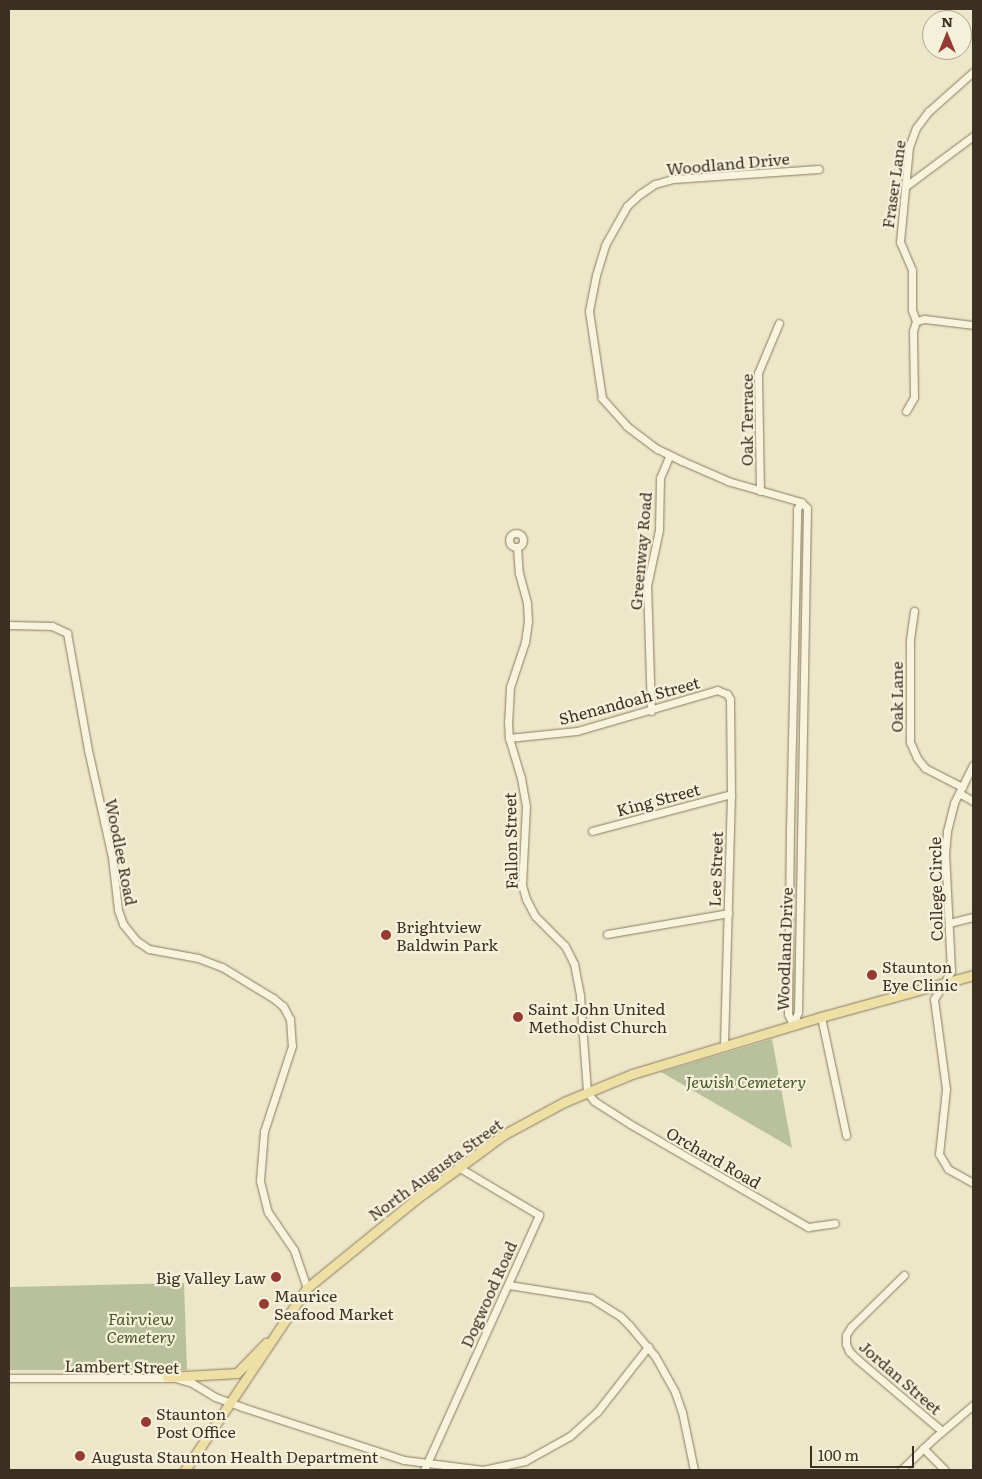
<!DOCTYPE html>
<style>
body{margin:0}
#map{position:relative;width:982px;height:1479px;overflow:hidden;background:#ede7c9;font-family:Literata,serif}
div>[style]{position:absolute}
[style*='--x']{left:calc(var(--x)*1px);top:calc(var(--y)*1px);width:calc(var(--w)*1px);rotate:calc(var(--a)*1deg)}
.cemetery>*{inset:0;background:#b8c19c}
.roads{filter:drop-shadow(0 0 1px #897a5e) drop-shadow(0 0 1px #897a5e)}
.minor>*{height:7px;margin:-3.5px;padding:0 3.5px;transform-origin:3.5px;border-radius:3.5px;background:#f8f3dd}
.minor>.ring{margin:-3.5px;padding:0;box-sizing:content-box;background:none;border:7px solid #f8f3dd;border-radius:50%}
.major>*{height:9px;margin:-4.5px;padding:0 4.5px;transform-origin:4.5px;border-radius:4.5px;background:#eedfa4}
.dots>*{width:14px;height:14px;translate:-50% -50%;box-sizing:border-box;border:2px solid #f5f0d9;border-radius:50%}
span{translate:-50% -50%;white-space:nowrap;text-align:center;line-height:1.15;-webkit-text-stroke:4.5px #f5f0d9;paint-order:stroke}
.street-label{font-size:16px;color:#3b3021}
.poi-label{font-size:16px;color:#3b3021}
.left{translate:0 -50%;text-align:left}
.right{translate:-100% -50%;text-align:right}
.park-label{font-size:16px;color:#465629;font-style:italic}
.frame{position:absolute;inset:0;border:10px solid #3b3021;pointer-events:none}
.north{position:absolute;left:922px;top:10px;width:50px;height:50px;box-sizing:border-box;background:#f5f0d9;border:1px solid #aba38f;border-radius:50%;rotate:0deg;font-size:14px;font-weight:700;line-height:20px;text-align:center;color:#3b3021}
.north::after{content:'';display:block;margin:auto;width:18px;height:22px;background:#963b31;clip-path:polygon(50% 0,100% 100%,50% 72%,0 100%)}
.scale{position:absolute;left:810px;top:1446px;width:104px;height:22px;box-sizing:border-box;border:2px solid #3b3021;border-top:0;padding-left:6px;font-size:15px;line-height:18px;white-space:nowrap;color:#3b3021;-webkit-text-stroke:4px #f5f0d9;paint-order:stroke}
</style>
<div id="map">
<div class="cemetery">
<div style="clip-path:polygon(772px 1039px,792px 1148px,661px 1072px)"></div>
<div style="clip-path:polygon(184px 1283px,187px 1370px,9px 1370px,9px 1287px)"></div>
</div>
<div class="roads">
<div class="minor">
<div style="--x:906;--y:186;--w:84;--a:-36.7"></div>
<div style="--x:916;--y:321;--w:12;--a:-110"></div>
<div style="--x:912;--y:310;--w:40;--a:-90"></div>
<div style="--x:912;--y:270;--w:30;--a:-113"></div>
<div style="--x:900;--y:242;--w:95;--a:-84.6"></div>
<div style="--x:909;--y:147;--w:20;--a:-70"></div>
<div style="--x:916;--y:128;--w:21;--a:-53"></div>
<div style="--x:929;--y:111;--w:59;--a:-41.6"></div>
<div style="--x:906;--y:411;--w:16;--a:-60"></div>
<div style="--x:914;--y:397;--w:66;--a:-90.9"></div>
<div style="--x:913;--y:331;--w:10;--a:-73"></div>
<div style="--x:916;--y:321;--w:8;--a:-14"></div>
<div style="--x:924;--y:319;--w:49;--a:7"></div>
<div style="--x:760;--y:491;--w:118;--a:-91"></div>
<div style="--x:758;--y:373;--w:54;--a:-67.2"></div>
<div class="ring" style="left:509px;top:533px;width:7px;height:7px"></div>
<div style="--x:517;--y:547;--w:26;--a:86"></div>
<div style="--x:519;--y:573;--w:31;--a:75"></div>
<div style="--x:527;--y:603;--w:18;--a:87"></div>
<div style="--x:528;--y:621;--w:21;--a:98"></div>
<div style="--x:525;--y:642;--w:47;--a:108.4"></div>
<div style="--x:510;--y:687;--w:34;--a:93"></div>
<div style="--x:508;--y:721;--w:17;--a:87"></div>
<div style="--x:509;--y:738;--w:42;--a:73.3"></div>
<div style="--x:521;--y:778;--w:28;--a:80"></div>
<div style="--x:526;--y:806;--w:79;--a:92.9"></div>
<div style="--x:522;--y:885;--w:15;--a:74"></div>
<div style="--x:526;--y:899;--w:19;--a:62"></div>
<div style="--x:535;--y:916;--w:42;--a:45"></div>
<div style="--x:565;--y:946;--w:20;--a:63"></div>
<div style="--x:574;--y:964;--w:33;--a:79"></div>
<div style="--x:580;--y:996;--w:96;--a:85.8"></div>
<div style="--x:587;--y:1092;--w:11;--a:52"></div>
<div style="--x:594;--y:1101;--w:43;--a:32.6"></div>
<div style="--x:630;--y:1124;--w:206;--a:30.1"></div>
<div style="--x:808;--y:1227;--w:27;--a:-8"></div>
<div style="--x:914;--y:611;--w:30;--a:98"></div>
<div style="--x:910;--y:641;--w:101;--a:90"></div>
<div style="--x:910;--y:742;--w:17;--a:66"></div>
<div style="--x:917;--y:758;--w:13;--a:51"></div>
<div style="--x:925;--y:768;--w:42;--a:27.2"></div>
<div style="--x:9;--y:625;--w:43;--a:1.3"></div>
<div style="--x:52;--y:626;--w:17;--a:25"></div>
<div style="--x:67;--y:633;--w:119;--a:79.8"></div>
<div style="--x:88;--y:750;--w:110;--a:77.4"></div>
<div style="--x:112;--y:857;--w:53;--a:83.5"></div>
<div style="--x:118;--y:910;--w:15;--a:70"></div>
<div style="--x:123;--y:924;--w:22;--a:51"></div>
<div style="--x:137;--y:941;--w:14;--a:34"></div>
<div style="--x:149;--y:949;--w:50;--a:10.4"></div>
<div style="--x:198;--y:958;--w:26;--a:21"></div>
<div style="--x:222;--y:967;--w:60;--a:31.3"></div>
<div style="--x:273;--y:998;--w:13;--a:39"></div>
<div style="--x:283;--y:1006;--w:15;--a:62"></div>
<div style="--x:290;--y:1019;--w:27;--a:86"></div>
<div style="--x:292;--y:1046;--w:89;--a:108.2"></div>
<div style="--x:264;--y:1131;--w:50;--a:94.6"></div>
<div style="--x:260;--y:1181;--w:32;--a:76"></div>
<div style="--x:268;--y:1212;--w:46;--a:55.6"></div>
<div style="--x:294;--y:1250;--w:40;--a:71.1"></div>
<div style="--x:651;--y:711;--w:125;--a:-91.8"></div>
<div style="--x:647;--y:586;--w:57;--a:-77.9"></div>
<div style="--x:659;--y:530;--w:52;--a:-88.9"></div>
<div style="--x:660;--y:478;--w:25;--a:-67"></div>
<div style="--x:509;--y:738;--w:68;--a:-5.9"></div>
<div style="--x:577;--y:731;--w:146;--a:-16.3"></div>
<div style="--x:717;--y:690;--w:11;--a:22"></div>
<div style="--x:727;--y:694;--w:6;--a:59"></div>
<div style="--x:730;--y:699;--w:95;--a:89.4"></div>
<div style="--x:731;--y:794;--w:253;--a:91.6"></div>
<div style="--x:973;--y:765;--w:42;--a:116.6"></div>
<div style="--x:954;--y:803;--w:29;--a:104"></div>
<div style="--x:947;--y:831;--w:21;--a:95"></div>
<div style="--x:945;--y:852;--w:119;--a:87.1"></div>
<div style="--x:951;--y:971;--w:33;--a:121"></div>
<div style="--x:934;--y:999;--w:91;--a:82.4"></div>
<div style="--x:946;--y:1089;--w:65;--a:96.1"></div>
<div style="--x:939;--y:1154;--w:17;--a:59"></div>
<div style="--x:948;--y:1169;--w:29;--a:29"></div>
<div style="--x:959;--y:793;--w:16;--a:30"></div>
<div style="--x:592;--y:831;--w:144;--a:-14.9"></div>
<div style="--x:949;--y:923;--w:25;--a:-14"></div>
<div style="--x:607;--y:934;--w:123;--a:-9.8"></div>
<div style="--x:821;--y:1017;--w:121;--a:78"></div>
<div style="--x:793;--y:1025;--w:14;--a:-69"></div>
<div style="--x:798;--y:1012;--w:504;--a:-88.98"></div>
<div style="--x:807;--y:508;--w:8;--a:-135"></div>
<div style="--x:801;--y:502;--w:76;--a:-164"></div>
<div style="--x:728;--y:481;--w:50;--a:-156.5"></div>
<div style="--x:682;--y:461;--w:28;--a:-154"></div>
<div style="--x:657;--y:449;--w:38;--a:-143"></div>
<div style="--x:627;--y:426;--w:38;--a:-132"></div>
<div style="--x:602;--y:398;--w:88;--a:-98.5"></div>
<div style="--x:589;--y:311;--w:37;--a:-79"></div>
<div style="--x:596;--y:275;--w:31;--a:-73"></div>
<div style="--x:605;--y:245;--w:45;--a:-60.6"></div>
<div style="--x:627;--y:206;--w:18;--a:-43"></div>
<div style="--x:640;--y:194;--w:18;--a:-34"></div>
<div style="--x:655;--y:184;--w:19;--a:-16"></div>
<div style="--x:673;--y:179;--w:146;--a:-3.9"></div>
<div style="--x:793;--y:1025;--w:12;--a:-114"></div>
<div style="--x:788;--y:1014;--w:186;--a:-89.4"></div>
<div style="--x:790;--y:828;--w:319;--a:-88.7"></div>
<div style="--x:797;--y:509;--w:8;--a:-60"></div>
<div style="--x:904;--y:1275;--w:74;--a:135.5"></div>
<div style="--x:851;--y:1327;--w:9;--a:122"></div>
<div style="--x:846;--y:1335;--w:9;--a:90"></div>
<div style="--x:846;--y:1344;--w:8;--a:67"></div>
<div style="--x:849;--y:1351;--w:11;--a:45"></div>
<div style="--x:857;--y:1359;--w:111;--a:40.3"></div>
<div style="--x:509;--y:1285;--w:83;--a:9"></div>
<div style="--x:591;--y:1298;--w:34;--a:32"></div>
<div style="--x:620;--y:1316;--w:13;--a:45"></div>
<div style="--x:629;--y:1325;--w:40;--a:50"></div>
<div style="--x:655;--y:1356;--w:41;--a:60.9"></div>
<div style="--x:675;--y:1392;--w:21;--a:71"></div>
<div style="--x:682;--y:1412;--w:59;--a:78.3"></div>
<div style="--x:9;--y:1378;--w:166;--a:0"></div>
<div style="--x:175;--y:1378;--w:18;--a:16"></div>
<div style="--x:192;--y:1383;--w:27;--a:31"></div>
<div style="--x:215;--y:1397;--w:29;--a:20"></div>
<div style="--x:242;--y:1407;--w:170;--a:18.1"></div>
<div style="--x:404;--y:1460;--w:80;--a:7.2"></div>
<div style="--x:483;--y:1470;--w:43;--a:-12.1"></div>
<div style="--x:525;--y:1461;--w:51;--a:-29.1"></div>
<div style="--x:570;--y:1436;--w:36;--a:-42"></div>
<div style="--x:597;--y:1412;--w:83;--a:-51.9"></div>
<div style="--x:923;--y:1448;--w:31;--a:45"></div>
<div style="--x:424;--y:1470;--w:280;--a:-65.7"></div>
<div style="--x:539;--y:1215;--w:94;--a:-149.3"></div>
<div style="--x:901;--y:1470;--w:45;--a:-44.1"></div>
<div style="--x:933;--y:1439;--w:52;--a:-40.4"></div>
</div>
<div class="major">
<div style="--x:167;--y:1377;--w:70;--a:-3.3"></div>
<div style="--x:237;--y:1373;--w:42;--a:-46"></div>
<div style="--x:185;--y:1470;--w:219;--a:-56.2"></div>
<div style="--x:307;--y:1288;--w:141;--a:-39.2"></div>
<div style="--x:416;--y:1199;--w:108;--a:-36.3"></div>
<div style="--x:503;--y:1135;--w:69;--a:-28.4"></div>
<div style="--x:564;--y:1102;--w:74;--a:-22.4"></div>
<div style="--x:632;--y:1074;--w:197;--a:-16.8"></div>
<div style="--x:821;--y:1017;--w:158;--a:-15.4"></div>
</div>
</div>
<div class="dots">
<div style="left:386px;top:935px;background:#963b31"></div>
<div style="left:872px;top:975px;background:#963b31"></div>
<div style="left:518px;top:1017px;background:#963b31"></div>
<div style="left:276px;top:1277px;background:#963b31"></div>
<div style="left:264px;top:1304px;background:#963b31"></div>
<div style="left:146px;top:1422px;background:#963b31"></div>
<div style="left:80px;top:1456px;background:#963b31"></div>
</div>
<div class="street-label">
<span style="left:728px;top:163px;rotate:-5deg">Woodland Drive</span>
<span style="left:893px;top:184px;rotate:-82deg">Fraser Lane</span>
<span style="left:746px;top:420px;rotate:-90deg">Oak Terrace</span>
<span style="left:640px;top:551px;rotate:-85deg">Greenway Road</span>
<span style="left:896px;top:697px;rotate:-90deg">Oak Lane</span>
<span style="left:629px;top:700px;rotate:-15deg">Shenandoah Street</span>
<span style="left:658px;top:799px;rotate:-15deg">King Street</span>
<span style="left:510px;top:841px;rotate:-91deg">Fallon Street</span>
<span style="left:122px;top:852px;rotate:79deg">Woodlee Road</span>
<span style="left:715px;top:869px;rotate:-88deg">Lee Street</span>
<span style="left:935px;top:889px;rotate:-91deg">College Circle</span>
<span style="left:784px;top:949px;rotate:-88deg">Woodland Drive</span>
<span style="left:714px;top:1157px;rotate:30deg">Orchard Road</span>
<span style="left:435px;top:1169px;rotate:-36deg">North Augusta Street</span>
<span style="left:488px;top:1294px;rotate:-66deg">Dogwood Road</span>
<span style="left:122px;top:1366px;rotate:1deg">Lambert Street</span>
<span style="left:901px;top:1377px;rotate:41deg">Jordan Street</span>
</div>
<div class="poi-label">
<span class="left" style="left:396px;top:935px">Brightview<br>Baldwin Park</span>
<span class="left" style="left:882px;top:975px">Staunton<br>Eye Clinic</span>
<span class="left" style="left:528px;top:1017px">Saint John United<br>Methodist Church</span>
<span class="right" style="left:266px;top:1277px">Big Valley Law</span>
<span class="left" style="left:274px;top:1304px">Maurice<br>Seafood Market</span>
<span class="left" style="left:156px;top:1422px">Staunton<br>Post Office</span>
<span class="left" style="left:91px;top:1456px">Augusta Staunton Health Department</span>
</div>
<div class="park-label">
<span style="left:746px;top:1081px">Jewish Cemetery</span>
<span style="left:141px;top:1327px">Fairview<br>Cemetery</span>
</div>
<div class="frame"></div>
<div class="north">N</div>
<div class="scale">100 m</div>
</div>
